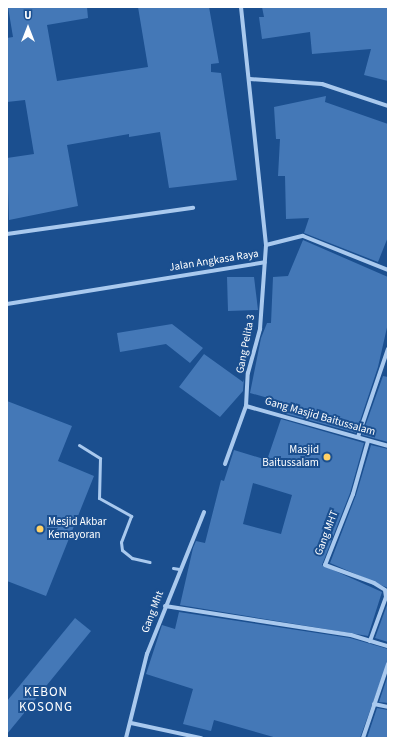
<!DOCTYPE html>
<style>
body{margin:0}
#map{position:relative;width:395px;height:745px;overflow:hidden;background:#1b4f8f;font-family:"Source Sans 3",sans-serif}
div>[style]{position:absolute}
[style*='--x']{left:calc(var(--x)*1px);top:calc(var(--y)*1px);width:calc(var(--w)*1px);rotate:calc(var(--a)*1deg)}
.building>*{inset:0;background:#4478b7}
.lane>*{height:3px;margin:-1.5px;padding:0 1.5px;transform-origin:1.5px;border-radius:1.5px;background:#a9c9ee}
.street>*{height:4px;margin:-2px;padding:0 2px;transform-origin:2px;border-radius:2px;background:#a9c9ee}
.dots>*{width:11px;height:11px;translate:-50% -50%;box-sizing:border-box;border:2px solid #1b4f8f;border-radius:50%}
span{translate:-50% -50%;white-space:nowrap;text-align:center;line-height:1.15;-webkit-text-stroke:4px #1b4f8f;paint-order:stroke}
.street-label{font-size:11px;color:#fff}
.poi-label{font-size:11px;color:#fff}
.right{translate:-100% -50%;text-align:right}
.left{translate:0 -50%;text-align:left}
.quarter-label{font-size:13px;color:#fff;letter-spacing:1px}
.frame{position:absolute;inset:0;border:8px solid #fff;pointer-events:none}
.north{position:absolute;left:8px;top:8px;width:40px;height:40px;-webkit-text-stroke:3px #1b4f8f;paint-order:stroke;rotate:0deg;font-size:11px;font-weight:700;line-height:16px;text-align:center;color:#fff}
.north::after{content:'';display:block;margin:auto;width:14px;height:18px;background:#fff;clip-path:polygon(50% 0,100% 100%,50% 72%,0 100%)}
</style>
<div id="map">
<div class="building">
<div style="clip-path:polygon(8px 7px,87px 7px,88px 18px,47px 25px,57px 81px,148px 67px,138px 7px,209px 7px,219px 63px,211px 64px,211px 72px,221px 73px,237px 180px,169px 188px,160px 132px,129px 137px,129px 134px,67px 145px,78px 206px,9px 220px,7px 158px,34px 154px,25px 100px,7px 102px,7px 38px,13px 37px)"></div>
<div style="clip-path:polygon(262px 7px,388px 7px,388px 81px,364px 75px,371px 49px,312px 54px,310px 32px,262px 39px,259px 17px,264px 17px)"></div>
<div style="clip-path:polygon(326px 96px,325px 102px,388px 124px,388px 237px,378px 262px,304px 233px,309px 218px,286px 219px,285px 176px,278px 176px,280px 139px,276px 139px,274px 107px)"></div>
<div style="clip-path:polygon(303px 240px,388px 277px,388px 323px,378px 367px,356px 433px,283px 413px,286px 403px,250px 393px,261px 338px,267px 323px,271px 323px,273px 277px,288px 276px)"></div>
<div style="clip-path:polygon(227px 277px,254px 277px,258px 310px,228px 311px)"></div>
<div style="clip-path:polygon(172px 324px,203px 348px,190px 363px,166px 344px,120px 352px,117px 333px)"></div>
<div style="clip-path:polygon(204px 354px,243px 382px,244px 379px,243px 391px,220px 417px,179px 387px)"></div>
<div style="clip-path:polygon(383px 376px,388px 377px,388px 442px,362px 435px)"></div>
<div style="clip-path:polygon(7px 401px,72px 426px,58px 461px,94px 476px,46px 596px,7px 581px)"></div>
<div style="clip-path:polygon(evenodd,281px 419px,364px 443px,350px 493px,322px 565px,382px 592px,368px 636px,180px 605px,193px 548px,196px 541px,205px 543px,221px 480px,224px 481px,234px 450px,267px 460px,281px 419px,253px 483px,292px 495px,281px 534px,243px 524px,253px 483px)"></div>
<div style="clip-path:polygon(371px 445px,388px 449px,388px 588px,330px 563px,356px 495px)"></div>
<div style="clip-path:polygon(388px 602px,388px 642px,375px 638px)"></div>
<div style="clip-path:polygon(179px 612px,350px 638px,388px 649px,388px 661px,360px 738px,277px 738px,214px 720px,211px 731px,183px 724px,193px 689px,146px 674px,162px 625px,175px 629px)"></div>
<div style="clip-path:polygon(75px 618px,91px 631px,7px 734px,7px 701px)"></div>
<div style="clip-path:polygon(388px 675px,388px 703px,379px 702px)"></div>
<div style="clip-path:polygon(377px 708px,388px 710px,388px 738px,367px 738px)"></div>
</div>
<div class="lane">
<div style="--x:79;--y:445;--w:25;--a:32"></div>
<div style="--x:100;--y:458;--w:40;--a:91.4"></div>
<div style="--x:99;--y:498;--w:37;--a:29"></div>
<div style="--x:131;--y:516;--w:28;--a:111"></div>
<div style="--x:121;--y:542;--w:8;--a:83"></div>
<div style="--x:122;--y:550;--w:13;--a:39"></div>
<div style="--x:132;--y:558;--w:18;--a:13"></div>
<div style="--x:173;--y:568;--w:6;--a:9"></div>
</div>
<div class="street">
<div style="--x:250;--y:79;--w:72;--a:4"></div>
<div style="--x:322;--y:84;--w:70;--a:18.4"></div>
<div style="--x:7;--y:234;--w:188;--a:-8"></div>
<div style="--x:266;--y:245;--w:38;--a:-14"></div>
<div style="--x:303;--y:236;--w:92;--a:21.8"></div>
<div style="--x:7;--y:304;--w:261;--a:-9.2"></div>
<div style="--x:246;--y:406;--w:148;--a:15.7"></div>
<div style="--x:358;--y:437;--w:93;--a:-71.2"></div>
<div style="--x:368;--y:441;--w:55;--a:105.8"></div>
<div style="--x:353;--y:494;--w:76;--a:111.5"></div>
<div style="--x:325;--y:565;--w:52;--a:20.2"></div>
<div style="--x:374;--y:583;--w:13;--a:32"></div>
<div style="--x:385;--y:590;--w:7;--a:82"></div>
<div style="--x:386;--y:597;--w:47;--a:110"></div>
<div style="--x:225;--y:464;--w:62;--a:-70.1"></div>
<div style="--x:246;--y:406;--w:33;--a:-87"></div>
<div style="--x:248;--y:373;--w:46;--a:-74.7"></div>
<div style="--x:260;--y:329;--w:84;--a:-85.9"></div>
<div style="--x:266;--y:245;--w:239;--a:-96"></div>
<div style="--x:165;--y:606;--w:188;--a:8.9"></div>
<div style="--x:351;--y:635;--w:39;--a:17"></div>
<div style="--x:374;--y:704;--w:14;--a:12"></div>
<div style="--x:131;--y:723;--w:72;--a:12.1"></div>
<div style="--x:126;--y:738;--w:87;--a:-76"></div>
<div style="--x:147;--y:654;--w:153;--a:-68.1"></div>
<div style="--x:363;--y:738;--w:78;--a:-71.3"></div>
</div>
<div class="dots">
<div style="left:327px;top:457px;background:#ffd166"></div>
<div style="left:40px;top:529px;background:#ffd166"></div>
</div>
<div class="street-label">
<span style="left:214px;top:261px;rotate:-9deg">Jalan Angkasa Raya</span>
<span style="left:246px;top:344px;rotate:-79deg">Gang Pelita 3</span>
<span style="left:320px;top:417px;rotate:16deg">Gang Masjid Baitussalam</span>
<span style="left:327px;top:533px;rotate:-69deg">Gang MHT</span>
<span style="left:153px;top:612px;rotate:-69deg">Gang Mht</span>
</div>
<div class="poi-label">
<span class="right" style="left:319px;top:457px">Masjid<br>Baitussalam</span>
<span class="left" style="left:48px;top:529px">Mesjid Akbar<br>Kemayoran</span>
</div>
<div class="quarter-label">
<span style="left:46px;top:700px">KEBON<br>KOSONG</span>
</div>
<div class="frame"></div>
<div class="north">U</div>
</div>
